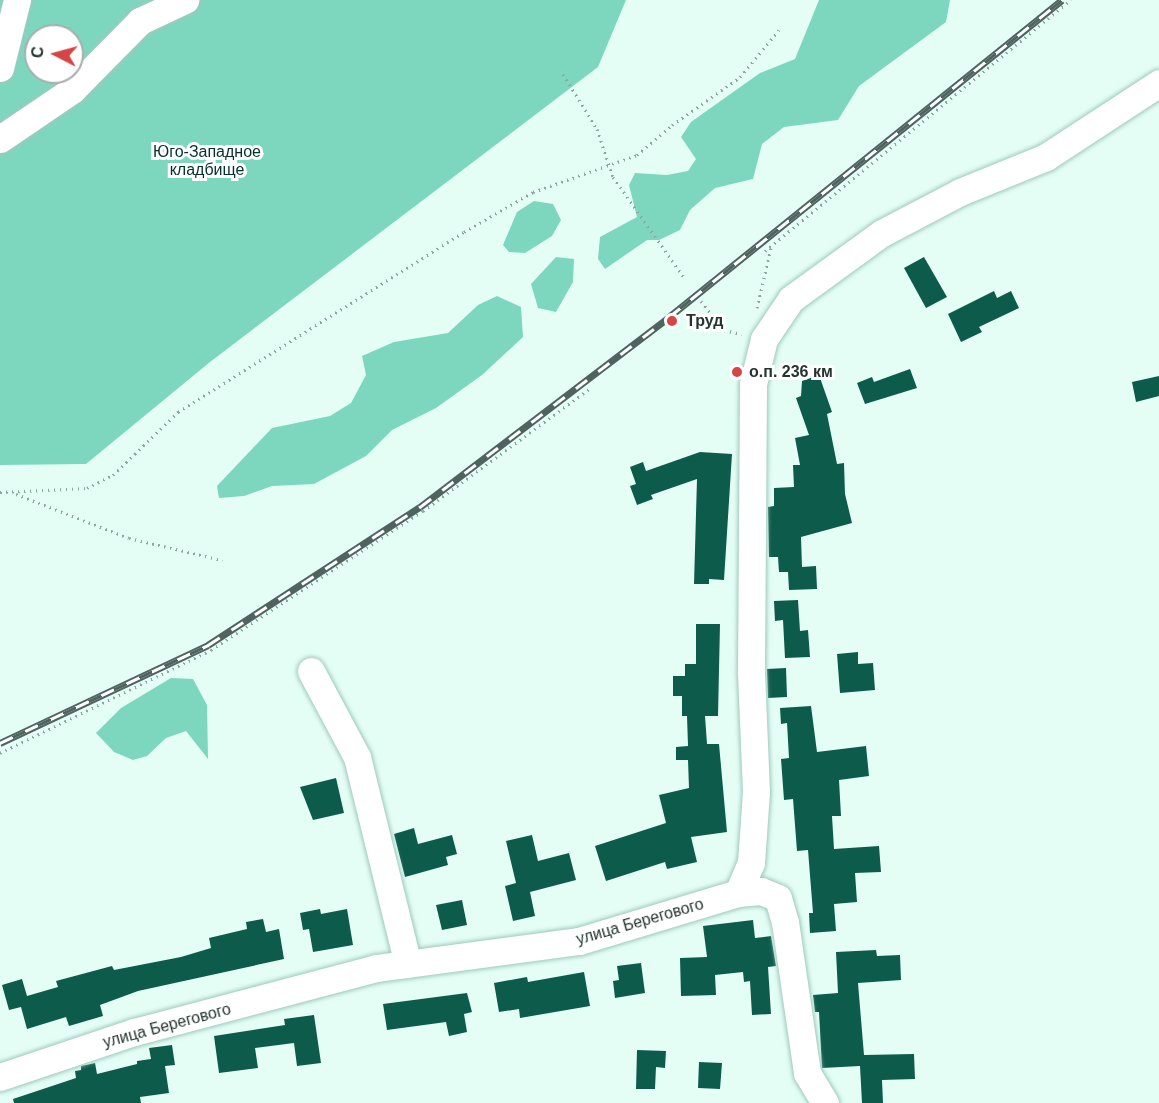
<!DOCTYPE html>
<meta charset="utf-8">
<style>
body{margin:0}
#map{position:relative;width:1159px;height:1103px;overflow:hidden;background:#e4fef6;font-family:Arial,sans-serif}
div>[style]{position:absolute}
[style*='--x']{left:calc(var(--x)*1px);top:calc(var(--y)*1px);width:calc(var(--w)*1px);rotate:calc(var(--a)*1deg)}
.forest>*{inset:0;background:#7dd7bf}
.building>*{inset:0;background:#0d5b4b}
.path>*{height:3px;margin-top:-1.5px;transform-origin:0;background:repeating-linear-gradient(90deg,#8fa59f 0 1.5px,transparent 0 6px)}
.roads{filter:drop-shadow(0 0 2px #9ec9bc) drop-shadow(0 0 2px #9ec9bc)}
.minor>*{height:27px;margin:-13.5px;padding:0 13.5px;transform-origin:13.5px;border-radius:13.5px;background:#fff}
.rail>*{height:7px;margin-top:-3.5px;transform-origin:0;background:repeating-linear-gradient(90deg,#fff 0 14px,#50635e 0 28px);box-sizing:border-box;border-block:2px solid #50635e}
.dots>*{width:16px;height:16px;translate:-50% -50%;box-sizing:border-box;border:3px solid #fff;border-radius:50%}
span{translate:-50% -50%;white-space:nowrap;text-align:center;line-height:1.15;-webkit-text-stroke:6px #fff;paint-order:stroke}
.park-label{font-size:16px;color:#053128}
.poi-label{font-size:16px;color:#243531;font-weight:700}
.left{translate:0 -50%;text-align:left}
.street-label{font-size:16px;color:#243531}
.north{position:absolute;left:24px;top:24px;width:60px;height:60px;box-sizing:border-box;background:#fff;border:2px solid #a7aead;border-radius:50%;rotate:276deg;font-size:16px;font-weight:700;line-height:24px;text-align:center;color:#243531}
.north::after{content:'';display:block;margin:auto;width:21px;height:27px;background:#d44543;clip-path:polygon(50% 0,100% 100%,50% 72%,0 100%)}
</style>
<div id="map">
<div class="forest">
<div style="clip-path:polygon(evenodd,0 0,626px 0,598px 67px,210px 362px,86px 464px,0 465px,0 0,36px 36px,72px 36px,72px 72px,36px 72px,36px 36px)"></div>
<div style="clip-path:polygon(819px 0,950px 0,946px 22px,859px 86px,838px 120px,784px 127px,762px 144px,753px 179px,715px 188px,690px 210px,680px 230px,659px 240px,647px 240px,605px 269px,598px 259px,600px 237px,637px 217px,629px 185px,635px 173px,667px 175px,688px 171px,696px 159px,681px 137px,691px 122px,760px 73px,795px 59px)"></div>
<div style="clip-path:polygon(534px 201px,553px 204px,561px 220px,552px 236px,525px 253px,509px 252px,503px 245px,517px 212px)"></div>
<div style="clip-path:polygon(556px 257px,574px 259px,573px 282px,556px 312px,538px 308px,531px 284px)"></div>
<div style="clip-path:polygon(497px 296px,521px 307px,523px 337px,482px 375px,436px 408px,392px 430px,366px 456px,314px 484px,272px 486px,244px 496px,219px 498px,217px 486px,272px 428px,330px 416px,351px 403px,366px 375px,362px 356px,394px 342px,448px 333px,478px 305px)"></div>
<div style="clip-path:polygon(171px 678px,193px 679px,207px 705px,208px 759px,186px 731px,166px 738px,147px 756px,133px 760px,114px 752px,96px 733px,121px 708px)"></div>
</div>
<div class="building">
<div style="clip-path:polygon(924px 257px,947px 297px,926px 308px,904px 268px)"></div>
<div style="clip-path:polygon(994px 291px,997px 298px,1011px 291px,1019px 308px,979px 327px,982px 332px,961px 342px,948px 314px)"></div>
<div style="clip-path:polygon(910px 369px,917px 388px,865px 404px,857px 383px,872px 377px,874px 382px)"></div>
<div style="clip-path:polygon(819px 375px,832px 412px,827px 414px,837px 464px,844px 463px,845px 494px,852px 523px,801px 537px,802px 567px,816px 566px,817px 589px,789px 590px,788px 572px,779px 572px,778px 557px,769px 557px,768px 507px,774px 506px,774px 488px,794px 487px,793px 465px,800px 465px,795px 438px,809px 435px,796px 398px,801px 396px,802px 381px)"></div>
<div style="clip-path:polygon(1159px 376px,1159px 396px,1136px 402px,1132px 382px)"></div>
<div style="clip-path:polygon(700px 452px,732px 454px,724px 580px,709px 579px,709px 584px,694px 584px,697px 479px,651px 495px,653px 499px,637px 505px,630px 486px,636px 484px,630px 467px,643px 462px,646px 471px)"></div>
<div style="clip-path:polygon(798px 600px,800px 631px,808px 630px,810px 657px,785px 658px,783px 620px,775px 621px,774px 601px)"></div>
<div style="clip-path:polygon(696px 624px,720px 624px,718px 716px,705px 716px,707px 744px,719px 744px,727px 832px,691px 837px,697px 862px,667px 869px,665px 862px,606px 881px,595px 846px,666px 823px,659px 795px,689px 788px,688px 760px,676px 760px,676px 747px,688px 746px,687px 716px,682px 716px,682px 696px,673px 696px,673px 676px,685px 676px,685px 664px,696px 664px)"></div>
<div style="clip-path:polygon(858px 652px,858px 664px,873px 663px,875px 690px,840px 693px,837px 654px)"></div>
<div style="clip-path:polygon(786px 668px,787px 697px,768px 698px,767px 669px)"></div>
<div style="clip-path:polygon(811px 706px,817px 752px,866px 746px,869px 776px,839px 780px,841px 816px,832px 816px,834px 849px,879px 846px,881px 872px,855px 873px,857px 902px,834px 904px,836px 931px,810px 933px,809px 913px,813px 913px,808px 850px,797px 851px,793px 799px,784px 800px,781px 759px,789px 758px,787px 723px,781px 724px,780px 708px)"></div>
<div style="clip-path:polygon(336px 778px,344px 813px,313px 820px,300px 787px)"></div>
<div style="clip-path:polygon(414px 828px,418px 844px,452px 835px,457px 854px,446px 857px,448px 865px,405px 877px,394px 834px)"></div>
<div style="clip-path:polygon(532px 835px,538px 861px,569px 853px,576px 880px,530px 892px,535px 916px,513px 921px,505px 886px,516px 883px,506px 841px)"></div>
<div style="clip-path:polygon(462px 900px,467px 925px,442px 930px,436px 905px)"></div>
<div style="clip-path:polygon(320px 909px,321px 914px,347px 909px,353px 945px,313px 952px,309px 929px,303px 930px,300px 913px)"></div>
<div style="clip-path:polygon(263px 919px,266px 932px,279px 929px,284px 959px,138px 991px,100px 1005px,103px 1016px,69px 1026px,66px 1017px,27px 1029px,21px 1007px,9px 1010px,2px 985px,22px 979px,27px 996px,58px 987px,56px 981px,112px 966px,114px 970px,181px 957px,211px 948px,209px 938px,247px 929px,246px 922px)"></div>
<div style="clip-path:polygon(753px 920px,755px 938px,771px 936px,776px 966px,768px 967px,771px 1014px,752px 1015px,750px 981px,744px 982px,743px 972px,715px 975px,716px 995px,681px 996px,680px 958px,707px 957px,703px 926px)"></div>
<div style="clip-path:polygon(876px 950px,877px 956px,900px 955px,901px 980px,858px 983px,864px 1055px,914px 1054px,915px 1079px,882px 1080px,883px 1103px,862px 1103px,860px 1066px,822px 1068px,819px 1012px,815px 1012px,813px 995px,838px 993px,836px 952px)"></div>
<div style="clip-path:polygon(641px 963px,645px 993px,615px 998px,613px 981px,619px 980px,617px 966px)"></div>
<div style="clip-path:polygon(584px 972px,590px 1006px,520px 1018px,519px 1009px,499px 1012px,494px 983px,527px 977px,528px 982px)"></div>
<div style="clip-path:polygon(467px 993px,472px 1012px,464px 1014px,467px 1032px,449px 1036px,446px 1022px,387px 1030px,383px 1004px)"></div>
<div style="clip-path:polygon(314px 1015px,321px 1063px,297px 1066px,294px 1043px,255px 1048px,258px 1068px,219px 1073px,214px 1036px,285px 1025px,284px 1019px)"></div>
<div style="clip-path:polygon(172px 1045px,175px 1065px,165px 1066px,169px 1093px,140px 1097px,141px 1103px,14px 1103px,13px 1099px,76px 1078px,75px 1071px,81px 1070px,81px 1066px,95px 1063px,97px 1074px,137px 1064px,137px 1061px,151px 1059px,149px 1048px)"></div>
<div style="clip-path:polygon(637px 1050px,666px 1051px,665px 1068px,656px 1067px,655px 1089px,636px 1089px)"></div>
<div style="clip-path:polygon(699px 1062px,722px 1063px,720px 1089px,698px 1088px)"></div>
</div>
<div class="path">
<div style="--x:563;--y:74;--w:65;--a:58.3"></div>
<div style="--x:597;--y:129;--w:51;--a:71.6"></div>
<div style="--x:613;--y:177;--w:126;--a:54.7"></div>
<div style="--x:765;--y:251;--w:396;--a:-39.4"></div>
<div style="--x:701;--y:301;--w:37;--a:52"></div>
<div style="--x:724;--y:330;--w:18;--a:13"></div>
<div style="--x:757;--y:308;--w:62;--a:-76.9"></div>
<div style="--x:0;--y:492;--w:87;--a:-2.6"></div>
<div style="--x:87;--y:488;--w:29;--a:-27"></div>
<div style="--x:113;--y:475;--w:91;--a:-44.1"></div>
<div style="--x:178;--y:412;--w:338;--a:-32.2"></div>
<div style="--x:464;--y:232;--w:80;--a:-30.1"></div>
<div style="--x:533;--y:192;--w:110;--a:-19.6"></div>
<div style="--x:637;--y:155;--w:46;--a:-40.6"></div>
<div style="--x:672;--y:125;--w:83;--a:-35.2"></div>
<div style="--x:740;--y:77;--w:61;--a:-50.3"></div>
<div style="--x:16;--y:494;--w:121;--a:21.3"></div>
<div style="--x:129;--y:538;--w:96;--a:13.3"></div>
<div style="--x:0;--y:753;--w:235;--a:-26"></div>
<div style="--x:211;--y:650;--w:254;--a:-33.3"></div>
<div style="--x:423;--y:511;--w:206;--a:-36.3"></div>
</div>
<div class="roads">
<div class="minor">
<div style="--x:0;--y:68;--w:70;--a:-76"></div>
<div style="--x:0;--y:139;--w:87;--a:-34.2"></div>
<div style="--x:72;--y:90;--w:97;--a:-45.4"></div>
<div style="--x:140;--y:21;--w:50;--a:-25"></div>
<div style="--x:311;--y:671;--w:98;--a:61.9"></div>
<div style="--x:357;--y:757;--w:213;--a:76.2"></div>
<div style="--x:738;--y:893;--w:23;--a:-5"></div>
<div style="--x:761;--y:891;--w:18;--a:22"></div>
<div style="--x:778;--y:898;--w:25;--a:74"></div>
<div style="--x:785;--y:922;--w:153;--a:81.7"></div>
<div style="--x:807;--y:1073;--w:35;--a:59"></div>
<div style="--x:0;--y:1077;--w:141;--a:-18.6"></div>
<div style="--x:134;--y:1032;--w:250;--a:-14.8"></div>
<div style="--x:376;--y:968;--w:205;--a:-7.6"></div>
<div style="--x:579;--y:941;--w:166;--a:-16.8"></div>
<div style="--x:738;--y:893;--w:33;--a:-67"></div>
<div style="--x:751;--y:863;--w:71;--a:-86"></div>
<div style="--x:756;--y:792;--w:119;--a:-92.4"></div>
<div style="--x:751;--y:673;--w:289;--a:-89.6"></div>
<div style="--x:753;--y:384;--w:46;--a:-76.3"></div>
<div style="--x:764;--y:339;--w:48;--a:-56"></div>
<div style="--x:791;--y:299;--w:112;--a:-36"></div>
<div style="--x:882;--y:233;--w:88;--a:-27.7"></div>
<div style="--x:960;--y:192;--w:93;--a:-22.1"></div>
<div style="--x:1046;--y:157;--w:135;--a:-33.2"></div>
</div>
</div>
<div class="rail">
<div style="--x:0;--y:743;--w:230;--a:-25.2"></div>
<div style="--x:208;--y:645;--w:253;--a:-33.1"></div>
<div style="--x:420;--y:507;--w:313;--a:-37.3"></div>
<div style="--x:669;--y:317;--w:505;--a:-38.89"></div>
</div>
<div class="dots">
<div style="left:672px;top:321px;background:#d44543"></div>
<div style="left:737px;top:372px;background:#d44543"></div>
</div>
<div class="park-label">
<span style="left:207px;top:161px">Юго-Западное<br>кладбище</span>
</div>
<div class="poi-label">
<span class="left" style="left:686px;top:321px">Труд</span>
<span class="left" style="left:749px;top:372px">о.п. 236 км</span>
</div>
<div class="street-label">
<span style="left:640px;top:922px;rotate:-16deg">улица Берегового</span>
<span style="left:167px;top:1026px;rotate:-15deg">улица Берегового</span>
</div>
<div class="north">С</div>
</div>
